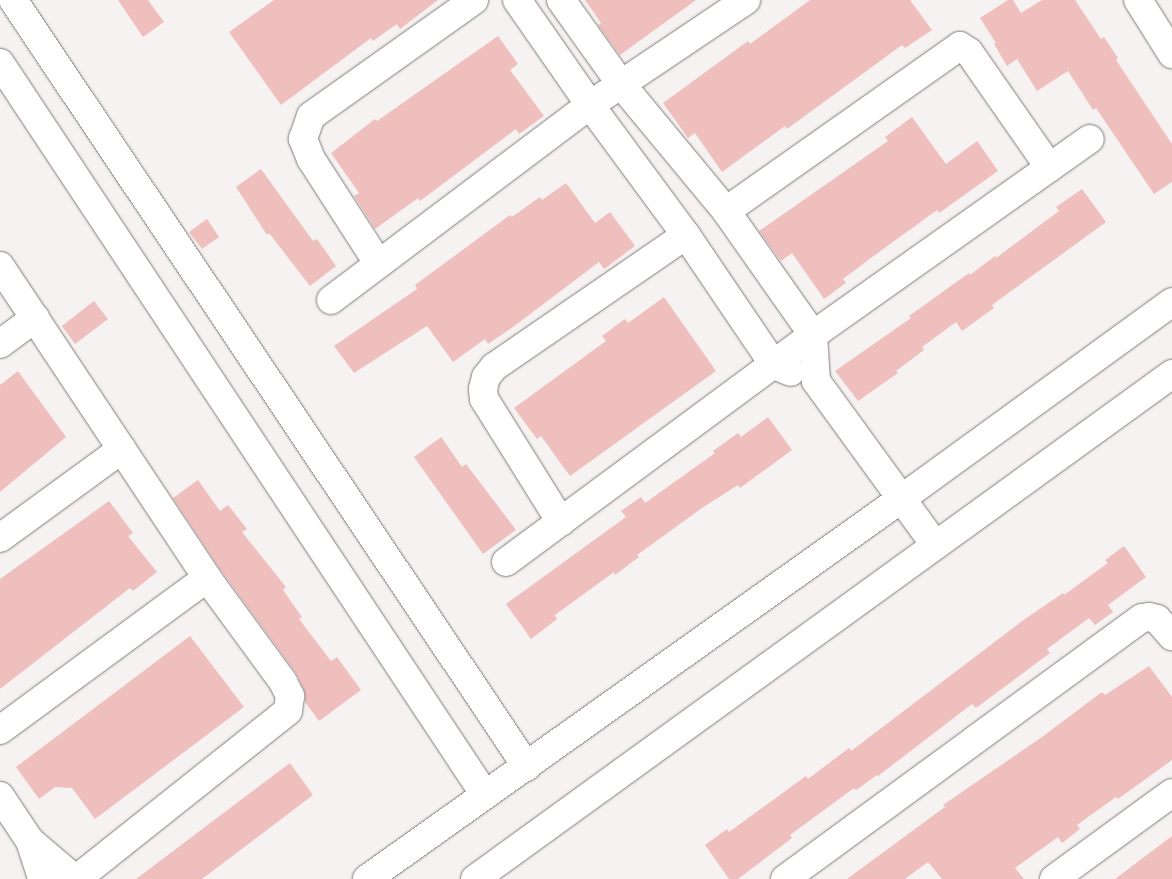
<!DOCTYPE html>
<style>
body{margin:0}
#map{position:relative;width:1172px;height:879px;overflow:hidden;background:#f7f2f2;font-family:"Sofia Sans Condensed",sans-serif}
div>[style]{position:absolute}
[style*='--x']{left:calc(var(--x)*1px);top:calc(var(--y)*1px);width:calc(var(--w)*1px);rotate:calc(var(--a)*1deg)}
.building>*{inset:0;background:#efbfbd}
.roads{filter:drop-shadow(0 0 1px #7f7b7a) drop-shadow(0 0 1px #7f7b7a)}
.minor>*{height:28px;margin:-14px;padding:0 14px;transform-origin:14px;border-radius:14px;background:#fff}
span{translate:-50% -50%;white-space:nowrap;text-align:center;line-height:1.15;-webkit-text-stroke:4.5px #fff;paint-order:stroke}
</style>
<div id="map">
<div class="building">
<div style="clip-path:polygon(118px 0,148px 0,164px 22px,143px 37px)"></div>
<div style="clip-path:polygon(274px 0,438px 0,400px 29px,397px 24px,373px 41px,371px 38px,281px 105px,229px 32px)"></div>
<div style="clip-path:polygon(585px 0,696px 0,620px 55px,598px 25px,601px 23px)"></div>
<div style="clip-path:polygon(810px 0,910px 0,932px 30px,905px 48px,902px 45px,787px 129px,785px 126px,722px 172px,695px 133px,688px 138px,663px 103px,748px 41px,750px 44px)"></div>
<div style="clip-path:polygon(1008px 0,1013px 0,1021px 13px,1042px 0,1075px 0,1101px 39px,1104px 37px,1118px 58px,1116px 60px,1172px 144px,1172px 182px,1154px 194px,1096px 108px,1093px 110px,1068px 71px,1037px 91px,1017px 59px,1007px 66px,994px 44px,996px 43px,980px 18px)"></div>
<div style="clip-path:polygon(498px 36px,518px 64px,510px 70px,544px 116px,519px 134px,516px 129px,420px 201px,418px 198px,375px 229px,354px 196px,359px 193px,331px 153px,375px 119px,377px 121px)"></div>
<div style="clip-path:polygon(912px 117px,946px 164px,977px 141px,998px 171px,939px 213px,937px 210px,875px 255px,843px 279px,846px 283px,824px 299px,792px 253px,781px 261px,759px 231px,888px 141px,885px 137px)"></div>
<div style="clip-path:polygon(261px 169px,313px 241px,317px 239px,336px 266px,310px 286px,269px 233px,267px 235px,236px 187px)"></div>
<div style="clip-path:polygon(566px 183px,595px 223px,610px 212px,635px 246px,604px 269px,599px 262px,513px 327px,488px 344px,485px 339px,453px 362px,427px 326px,354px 373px,334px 346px,417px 289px,415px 285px,510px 215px,512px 217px,540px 197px,542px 200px)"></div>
<div style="clip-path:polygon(1082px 189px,1106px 222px,992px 305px,994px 308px,962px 331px,956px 322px,922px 347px,924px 350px,896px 371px,898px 373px,858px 401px,835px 371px,911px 318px,909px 316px,969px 273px,970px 275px,995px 256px,996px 258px,1059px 211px,1056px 207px)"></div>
<div style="clip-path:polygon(207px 219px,219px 237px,202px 249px,189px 232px)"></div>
<div style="clip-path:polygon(664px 297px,716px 371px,570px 476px,541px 436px,537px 439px,514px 408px,606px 341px,602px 336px,625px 319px,628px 323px)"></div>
<div style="clip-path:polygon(94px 301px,108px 319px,75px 344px,62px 326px)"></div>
<div style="clip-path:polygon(18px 371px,66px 437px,0 492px,0 385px)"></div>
<div style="clip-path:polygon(768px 417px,792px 450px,740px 488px,738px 485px,702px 508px,637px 555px,639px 557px,615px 575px,614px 572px,555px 615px,557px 619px,531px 639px,506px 604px,626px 517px,621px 511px,641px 497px,645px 503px,715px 453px,713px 451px,738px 433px,741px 437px)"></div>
<div style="clip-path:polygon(441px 437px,462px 467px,466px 464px,516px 530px,483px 554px,414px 457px)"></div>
<div style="clip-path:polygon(198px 480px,220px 511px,228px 505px,247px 529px,242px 532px,286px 587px,283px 590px,302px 617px,299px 619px,331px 661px,337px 657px,361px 690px,319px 721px,305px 702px,304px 690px,296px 673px,220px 569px,173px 498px)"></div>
<div style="clip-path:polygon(109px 501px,133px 533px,128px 536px,157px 572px,133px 591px,130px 588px,0 689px,0 579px)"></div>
<div style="clip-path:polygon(1124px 546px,1146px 577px,1108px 605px,1113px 612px,1095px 625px,1089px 618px,1047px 649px,1050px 653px,976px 708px,972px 704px,878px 776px,877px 775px,856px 790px,854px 788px,790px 835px,792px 838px,738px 879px,729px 879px,705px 845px,727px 829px,729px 832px,806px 776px,808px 779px,849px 748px,851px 751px,1025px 619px,1063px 593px,1064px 595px,1108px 563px,1105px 560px)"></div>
<div style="clip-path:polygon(190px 636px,244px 707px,95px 819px,72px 788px,55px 787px,39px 799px,16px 767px)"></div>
<div style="clip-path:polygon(1149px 666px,1172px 697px,1172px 760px,1118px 799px,1116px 797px,1077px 825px,1080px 829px,1062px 843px,1058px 837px,1015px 868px,1024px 879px,942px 879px,928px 862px,905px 879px,847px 879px,945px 807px,943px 805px,1042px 737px,1102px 692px,1105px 695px)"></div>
<div style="clip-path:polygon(290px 763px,313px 795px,202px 879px,136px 879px)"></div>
<div style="clip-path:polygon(1172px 836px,1172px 879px,1115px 879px)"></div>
</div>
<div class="roads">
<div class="minor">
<div style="--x:13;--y:0;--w:923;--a:56.17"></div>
<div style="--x:517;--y:0;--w:128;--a:55.2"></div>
<div style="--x:590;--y:105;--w:162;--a:53.6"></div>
<div style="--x:686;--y:235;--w:157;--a:55.9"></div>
<div style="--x:774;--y:365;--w:18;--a:22"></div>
<div style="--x:561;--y:0;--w:103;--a:54.5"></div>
<div style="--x:621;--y:84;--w:165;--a:50.4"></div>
<div style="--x:726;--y:211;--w:151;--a:54.9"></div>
<div style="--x:813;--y:335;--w:46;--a:86.3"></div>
<div style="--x:816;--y:381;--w:203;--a:54"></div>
<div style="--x:1138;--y:0;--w:64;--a:57.8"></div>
<div style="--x:0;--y:63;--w:878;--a:56.47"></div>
<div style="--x:726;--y:211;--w:286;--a:-35.2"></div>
<div style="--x:960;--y:46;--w:11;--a:34"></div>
<div style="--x:969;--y:52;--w:141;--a:55.1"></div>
<div style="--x:378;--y:263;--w:124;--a:-122.8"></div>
<div style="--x:311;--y:159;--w:22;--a:-112"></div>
<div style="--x:303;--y:139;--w:24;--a:-71"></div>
<div style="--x:311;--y:116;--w:200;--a:-35.4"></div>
<div style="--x:0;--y:266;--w:374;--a:56.4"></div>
<div style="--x:207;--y:578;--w:129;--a:53.8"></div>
<div style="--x:283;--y:682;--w:16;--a:63"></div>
<div style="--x:290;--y:696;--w:15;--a:98"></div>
<div style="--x:288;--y:711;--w:270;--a:141.5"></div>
<div style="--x:331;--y:300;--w:324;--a:-37"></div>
<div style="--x:590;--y:105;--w:188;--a:-33.9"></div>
<div style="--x:0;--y:344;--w:44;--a:-36.6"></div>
<div style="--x:561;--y:522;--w:145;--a:-122"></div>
<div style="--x:484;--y:399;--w:10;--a:-96"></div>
<div style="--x:483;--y:389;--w:12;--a:-76"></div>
<div style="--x:486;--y:377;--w:13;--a:-51"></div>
<div style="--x:494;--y:367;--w:233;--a:-34.5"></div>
<div style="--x:0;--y:538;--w:151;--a:-36.1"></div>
<div style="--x:506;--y:562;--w:382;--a:-36.5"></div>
<div style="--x:813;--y:335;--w:339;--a:-35.3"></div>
<div style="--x:0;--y:730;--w:257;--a:-36.3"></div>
<div style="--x:0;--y:796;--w:54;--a:56.3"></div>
<div style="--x:30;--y:841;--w:59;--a:40.2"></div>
<div style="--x:30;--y:841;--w:40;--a:72"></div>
<div style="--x:367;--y:879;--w:655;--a:-35.44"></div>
<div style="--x:901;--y:499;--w:335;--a:-36"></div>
<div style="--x:475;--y:879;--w:861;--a:-35.92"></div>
<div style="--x:785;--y:879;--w:442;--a:-36.2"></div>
<div style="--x:1142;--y:618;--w:7;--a:-8"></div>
<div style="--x:1149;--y:617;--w:8;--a:14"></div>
<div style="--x:1157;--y:619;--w:23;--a:49"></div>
<div style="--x:1054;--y:879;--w:146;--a:-36.1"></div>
</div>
</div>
</div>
